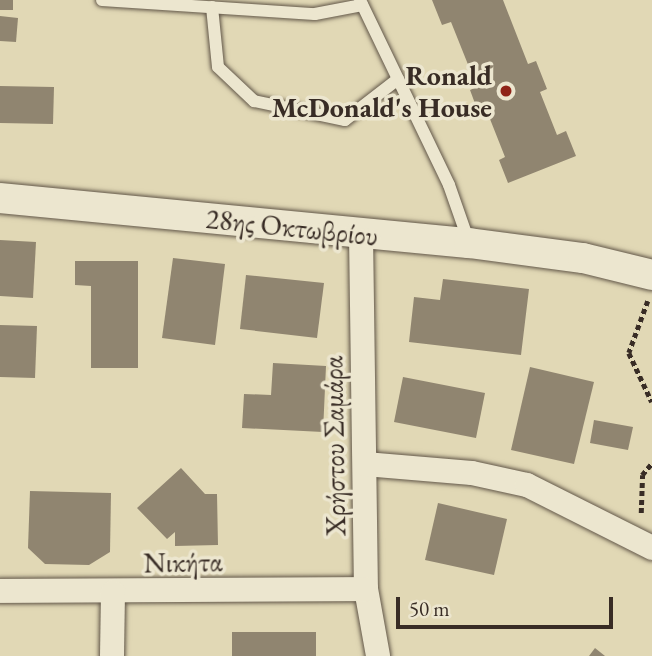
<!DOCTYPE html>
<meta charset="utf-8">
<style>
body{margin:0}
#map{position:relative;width:652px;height:656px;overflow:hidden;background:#e1d8b5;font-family:"EB Garamond",serif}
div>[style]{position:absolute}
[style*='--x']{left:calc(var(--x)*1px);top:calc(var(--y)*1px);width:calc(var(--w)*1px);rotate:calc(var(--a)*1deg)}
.building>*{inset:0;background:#908570}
.path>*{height:4.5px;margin-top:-2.25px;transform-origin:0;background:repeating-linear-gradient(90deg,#382c25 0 5px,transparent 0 8.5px)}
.roads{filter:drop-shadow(0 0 2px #625749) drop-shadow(0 0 2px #625749)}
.service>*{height:12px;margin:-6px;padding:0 6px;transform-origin:6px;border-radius:6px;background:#ece6cf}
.minor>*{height:24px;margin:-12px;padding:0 12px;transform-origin:12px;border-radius:12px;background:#ece6cf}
.tertiary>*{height:30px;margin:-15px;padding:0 15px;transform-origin:15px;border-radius:15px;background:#ece6cf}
.dots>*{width:19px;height:19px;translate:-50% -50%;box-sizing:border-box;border:4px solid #ece6cf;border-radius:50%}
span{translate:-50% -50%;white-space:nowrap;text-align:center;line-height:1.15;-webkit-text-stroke:7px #ece6cf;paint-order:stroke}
.poi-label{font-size:28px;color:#382c25;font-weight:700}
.right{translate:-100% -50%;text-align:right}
.street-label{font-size:28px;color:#382c25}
.scale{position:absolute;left:396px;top:597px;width:217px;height:32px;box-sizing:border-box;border:4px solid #382c25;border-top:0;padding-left:9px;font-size:21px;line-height:24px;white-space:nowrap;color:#382c25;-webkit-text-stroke:5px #ece6cf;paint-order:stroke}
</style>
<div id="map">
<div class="building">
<div style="clip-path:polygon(0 0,13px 0,13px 10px,0 10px)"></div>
<div style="clip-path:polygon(432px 0,503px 0,528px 64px,536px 61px,547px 89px,540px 92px,557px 135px,566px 131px,576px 156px,508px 183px,499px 160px,505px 157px,488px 114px,480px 117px,470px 90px,477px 87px,451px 22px,442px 25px)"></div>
<div style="clip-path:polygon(0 16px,18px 18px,16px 42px,0 41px)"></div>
<div style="clip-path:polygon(0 86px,54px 87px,53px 124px,0 123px)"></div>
<div style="clip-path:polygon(0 240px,36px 242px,33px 298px,0 296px)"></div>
<div style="clip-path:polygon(173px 258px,225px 264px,215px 345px,162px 338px)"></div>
<div style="clip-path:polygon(75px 261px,138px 261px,138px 368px,91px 368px,91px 286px,75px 285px)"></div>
<div style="clip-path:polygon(246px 275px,324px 283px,317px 338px,240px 329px)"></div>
<div style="clip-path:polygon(443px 279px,529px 289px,521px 355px,409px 342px,414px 297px,440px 300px)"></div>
<div style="clip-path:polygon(0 325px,37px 326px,35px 378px,0 377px)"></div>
<div style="clip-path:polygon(273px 363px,326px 366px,323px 432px,242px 428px,244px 394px,271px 395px)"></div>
<div style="clip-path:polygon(530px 367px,594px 382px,574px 464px,511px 450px)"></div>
<div style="clip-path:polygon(403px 377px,485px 393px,476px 438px,394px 422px)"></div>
<div style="clip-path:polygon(594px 420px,633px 427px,628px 450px,590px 443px)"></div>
<div style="clip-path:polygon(181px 468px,205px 494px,217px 494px,218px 545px,175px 546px,175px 532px,167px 539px,137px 508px)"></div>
<div style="clip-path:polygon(30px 491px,111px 493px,110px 552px,89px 565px,45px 564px,28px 548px)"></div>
<div style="clip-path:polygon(438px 503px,507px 519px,494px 575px,425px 560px)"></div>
<div style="clip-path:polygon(232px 632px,316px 632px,316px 656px,232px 656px)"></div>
<div style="clip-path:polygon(595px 648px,605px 656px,589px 656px)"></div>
</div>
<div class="path">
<div style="--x:648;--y:301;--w:55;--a:110.1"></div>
<div style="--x:629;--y:353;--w:54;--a:64.9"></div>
<div style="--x:641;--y:513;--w:38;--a:-88"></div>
<div style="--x:642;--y:475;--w:16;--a:-50"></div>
</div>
<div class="roads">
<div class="service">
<div style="--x:102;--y:0;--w:213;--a:3.8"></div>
<div style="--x:315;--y:14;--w:48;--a:-10.8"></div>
<div style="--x:360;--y:0;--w:205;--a:64.3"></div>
<div style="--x:449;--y:185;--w:60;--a:70.7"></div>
<div style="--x:212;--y:7;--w:60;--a:84.3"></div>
<div style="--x:218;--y:67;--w:50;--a:43.4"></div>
<div style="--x:254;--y:101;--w:93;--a:11.8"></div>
<div style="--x:345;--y:120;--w:67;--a:-37.7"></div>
</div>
<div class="minor">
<div style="--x:361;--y:234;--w:355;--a:89.2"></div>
<div style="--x:366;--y:589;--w:68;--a:79.8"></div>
<div style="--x:365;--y:464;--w:107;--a:4.8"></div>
<div style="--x:472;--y:473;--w:56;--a:12.3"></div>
<div style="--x:527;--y:485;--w:140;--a:26.7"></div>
<div style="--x:0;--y:591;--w:366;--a:-0.3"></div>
<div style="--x:112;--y:656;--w:63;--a:-89.1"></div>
</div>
<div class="tertiary">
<div style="--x:0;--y:198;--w:471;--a:5.5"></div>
<div style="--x:469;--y:243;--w:115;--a:7.5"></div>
<div style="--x:583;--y:258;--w:71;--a:13.8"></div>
</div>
</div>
<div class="dots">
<div style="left:506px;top:91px;background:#8f2418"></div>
</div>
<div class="poi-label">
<span class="right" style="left:492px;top:91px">Ronald<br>McDonald's House</span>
</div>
<div class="street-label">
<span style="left:292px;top:227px;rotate:6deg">28ης Οκτωβρίου</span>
<span style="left:334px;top:446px;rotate:-91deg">Χρήστου Σαμάρα</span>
<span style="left:183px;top:562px;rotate:-1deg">Νικήτα</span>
</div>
<div class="scale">50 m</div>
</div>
